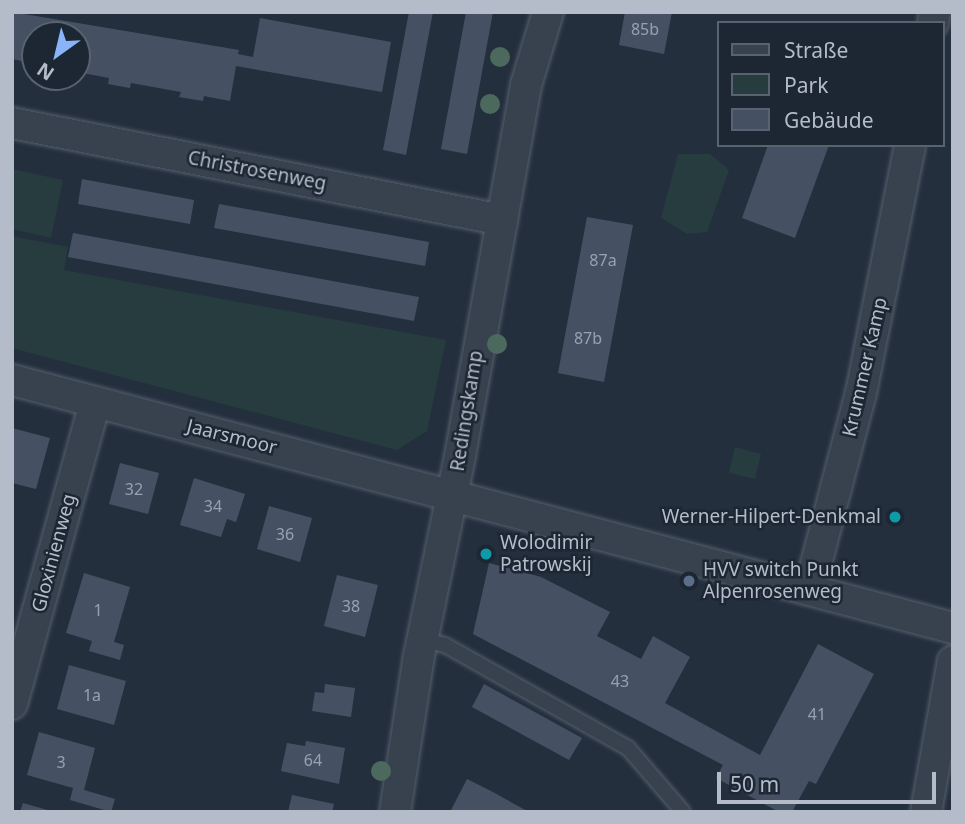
<!DOCTYPE html>
<meta charset="utf-8">
<style>
body{margin:0}
#map{position:relative;width:965px;height:824px;overflow:hidden;background:#242f3e;font-family:"Noto Sans",sans-serif}
div>[style]{position:absolute}
[style*='--x']{left:calc(var(--x)*1px);top:calc(var(--y)*1px);width:calc(var(--w)*1px);rotate:calc(var(--a)*1deg)}
.green>*{inset:0;background:#263c3f}
.building>*{inset:0;background:#455162}
.roads{filter:drop-shadow(0 0 2px #565f6c) drop-shadow(0 0 2px #565f6c)}
.lane>*{height:14px;margin:-7px;padding:0 7px;transform-origin:7px;border-radius:7px;background:#38414e}
.street>*{height:30px;margin:-15px;padding:0 15px;transform-origin:15px;border-radius:15px;background:#38414e}
.trees>*{width:20px;height:20px;margin:-10px;border-radius:50%;background:#4b6a5d}
.dots>*{width:19px;height:19px;translate:-50% -50%;box-sizing:border-box;border:4px solid #1d2633;border-radius:50%}
span{translate:-50% -50%;white-space:nowrap;text-align:center;line-height:1.15;-webkit-text-stroke:5px #1d2633;paint-order:stroke}
.number-label{font-size:16px;color:#98a1af}
.number-label span{-webkit-text-stroke-width:0}
.street-label{font-size:19px;color:#b4bcc9}
.poi-label{font-size:19px;color:#b4bcc9}
.right{translate:-100% -50%;text-align:right}
.left{translate:0 -50%;text-align:left}
.frame{position:absolute;inset:0;border:14px solid #b4bcc9;pointer-events:none}
.legend{position:absolute;left:717px;top:21px;width:228px;height:126px;box-sizing:border-box;background:#1d2633;border:2px solid #59626f;margin:0;padding:9px 12px;list-style:none;font-size:21px;color:#b4bcc9}
.legend li{display:flex;align-items:center;gap:14px;height:35px}
.legend b{width:35px;border:2px solid #59626f}
.north{position:absolute;left:21px;top:21px;width:70px;height:70px;box-sizing:border-box;background:#1d2633;border:2px solid #59626f;border-radius:50%;rotate:214deg;font-size:19px;font-weight:700;line-height:28px;text-align:center;color:#b4bcc9}
.north::after{content:'';display:block;margin:auto;width:24px;height:32px;background:#8ab4f8;clip-path:polygon(50% 0,100% 100%,50% 72%,0 100%)}
.scale{position:absolute;left:717px;top:772px;width:219px;height:32px;box-sizing:border-box;border:4px solid #b4bcc9;border-top:0;padding-left:9px;font-size:21px;line-height:24px;white-space:nowrap;color:#b4bcc9;-webkit-text-stroke:5px #1d2633;paint-order:stroke}
</style>
<div id="map">
<div class="green">
<div style="clip-path:polygon(678px 154px,710px 154px,729px 170px,707px 232px,687px 234px,661px 218px)"></div>
<div style="clip-path:polygon(12px 169px,63px 180px,51px 238px,12px 229px)"></div>
<div style="clip-path:polygon(12px 236px,68px 247px,64px 270px,446px 340px,427px 431px,397px 450px,12px 348px)"></div>
<div style="clip-path:polygon(735px 447px,761px 454px,755px 479px,729px 473px)"></div>
</div>
<div class="building">
<div style="clip-path:polygon(12px 12px,239px 50px,238px 54px,253px 57px,260px 18px,391px 42px,382px 92px,236px 66px,230px 101px,204px 96px,203px 101px,179px 97px,181px 92px,131px 83px,130px 88px,108px 84px,109px 78px,77px 72px,77px 35px,35px 35px,35px 64px,12px 59px)"></div>
<div style="clip-path:polygon(409px 12px,433px 12px,406px 155px,383px 150px)"></div>
<div style="clip-path:polygon(466px 12px,493px 12px,467px 154px,441px 149px)"></div>
<div style="clip-path:polygon(625px 12px,672px 12px,664px 54px,619px 45px)"></div>
<div style="clip-path:polygon(768px 145px,829px 145px,795px 238px,742px 218px)"></div>
<div style="clip-path:polygon(82px 179px,194px 200px,190px 224px,78px 204px)"></div>
<div style="clip-path:polygon(219px 204px,429px 242px,425px 266px,214px 228px)"></div>
<div style="clip-path:polygon(587px 217px,633px 225px,604px 382px,558px 373px)"></div>
<div style="clip-path:polygon(73px 233px,419px 297px,414px 321px,68px 257px)"></div>
<div style="clip-path:polygon(12px 428px,50px 438px,36px 489px,12px 483px)"></div>
<div style="clip-path:polygon(120px 463px,159px 473px,148px 514px,109px 504px)"></div>
<div style="clip-path:polygon(194px 478px,245px 494px,236px 522px,227px 519px,221px 537px,180px 525px)"></div>
<div style="clip-path:polygon(269px 506px,312px 518px,300px 562px,257px 549px)"></div>
<div style="clip-path:polygon(489px 563px,541px 577px,610px 612px,597px 636px,641px 659px,653px 636px,690px 657px,665px 703px,760px 755px,818px 644px,874px 674px,816px 784px,809px 781px,792px 812px,779px 812px,716px 778px,723px 765px,473px 634px)"></div>
<div style="clip-path:polygon(84px 573px,130px 587px,114px 642px,124px 645px,120px 660px,89px 651px,92px 641px,66px 633px)"></div>
<div style="clip-path:polygon(337px 575px,378px 585px,365px 637px,324px 626px)"></div>
<div style="clip-path:polygon(69px 665px,126px 681px,114px 725px,57px 709px)"></div>
<div style="clip-path:polygon(325px 684px,355px 688px,351px 717px,312px 711px,315px 692px,324px 693px)"></div>
<div style="clip-path:polygon(484px 684px,582px 738px,569px 760px,472px 707px)"></div>
<div style="clip-path:polygon(39px 732px,95px 748px,84px 790px,115px 799px,111px 812px,70px 800px,73px 788px,27px 775px)"></div>
<div style="clip-path:polygon(306px 741px,345px 748px,339px 784px,281px 771px,287px 743px,305px 746px)"></div>
<div style="clip-path:polygon(467px 779px,491px 791px,529px 812px,450px 812px)"></div>
<div style="clip-path:polygon(292px 795px,334px 804px,332px 812px,288px 812px)"></div>
<div style="clip-path:polygon(23px 803px,51px 811px,51px 812px,20px 812px)"></div>
</div>
<div class="roads">
<div class="lane">
<div style="--x:422;--y:639;--w:24;--a:15"></div>
<div style="--x:445;--y:645;--w:210;--a:29.4"></div>
<div style="--x:628;--y:748;--w:84;--a:49.3"></div>
</div>
<div class="street">
<div style="--x:933;--y:23;--w:11;--a:-80"></div>
<div style="--x:12;--y:123;--w:500;--a:11.2"></div>
<div style="--x:12;--y:380;--w:973;--a:14.76"></div>
<div style="--x:810;--y:587;--w:201;--a:-75.3"></div>
<div style="--x:861;--y:393;--w:253;--a:-78.8"></div>
<div style="--x:12;--y:704;--w:313;--a:-74.6"></div>
<div style="--x:395;--y:812;--w:158;--a:-81.3"></div>
<div style="--x:419;--y:656;--w:204;--a:-78.4"></div>
<div style="--x:460;--y:456;--w:377;--a:-79.9"></div>
<div style="--x:526;--y:85;--w:76;--a:-73.2"></div>
<div style="--x:926;--y:812;--w:153;--a:-79.9"></div>
</div>
</div>
<div class="trees">
<div style="left:500px;top:57px"></div>
<div style="left:490px;top:104px"></div>
<div style="left:497px;top:344px"></div>
<div style="left:381px;top:771px"></div>
</div>
<div class="dots">
<div style="left:895px;top:517px;background:#0f9aa8"></div>
<div style="left:486px;top:554px;background:#0f9aa8"></div>
<div style="left:689px;top:581px;background:#5c6f8a"></div>
</div>
<div class="number-label">
<span style="left:645px;top:29px">85b</span>
<span style="left:603px;top:260px">87a</span>
<span style="left:588px;top:338px">87b</span>
<span style="left:134px;top:489px">32</span>
<span style="left:213px;top:506px">34</span>
<span style="left:285px;top:534px">36</span>
<span style="left:351px;top:606px">38</span>
<span style="left:98px;top:610px">1</span>
<span style="left:620px;top:681px">43</span>
<span style="left:92px;top:695px">1a</span>
<span style="left:817px;top:714px">41</span>
<span style="left:313px;top:760px">64</span>
<span style="left:61px;top:762px">3</span>
</div>
<div class="street-label">
<span style="left:257px;top:171px;rotate:11deg">Christrosenweg</span>
<span style="left:865px;top:367px;rotate:-77deg">Krummer Kamp</span>
<span style="left:467px;top:411px;rotate:-81deg">Redingskamp</span>
<span style="left:232px;top:437px;rotate:14deg">Jaarsmoor</span>
<span style="left:54px;top:553px;rotate:-75deg">Gloxinienweg</span>
</div>
<div class="poi-label">
<span class="right" style="left:881px;top:517px">Werner-Hilpert-Denkmal</span>
<span class="left" style="left:500px;top:554px">Wolodimir<br>Patrowskij</span>
<span class="left" style="left:703px;top:581px">HVV switch Punkt<br>Alpenrosenweg</span>
</div>
<div class="frame"></div>
<ul class="legend">
<li><b style="height:9px;background:#38414e"></b>Straße</li>
<li><b style="height:19px;background:#263c3f"></b>Park</li>
<li><b style="height:19px;background:#455162"></b>Gebäude</li>
</ul>
<div class="north">N</div>
<div class="scale">50 m</div>
</div>
